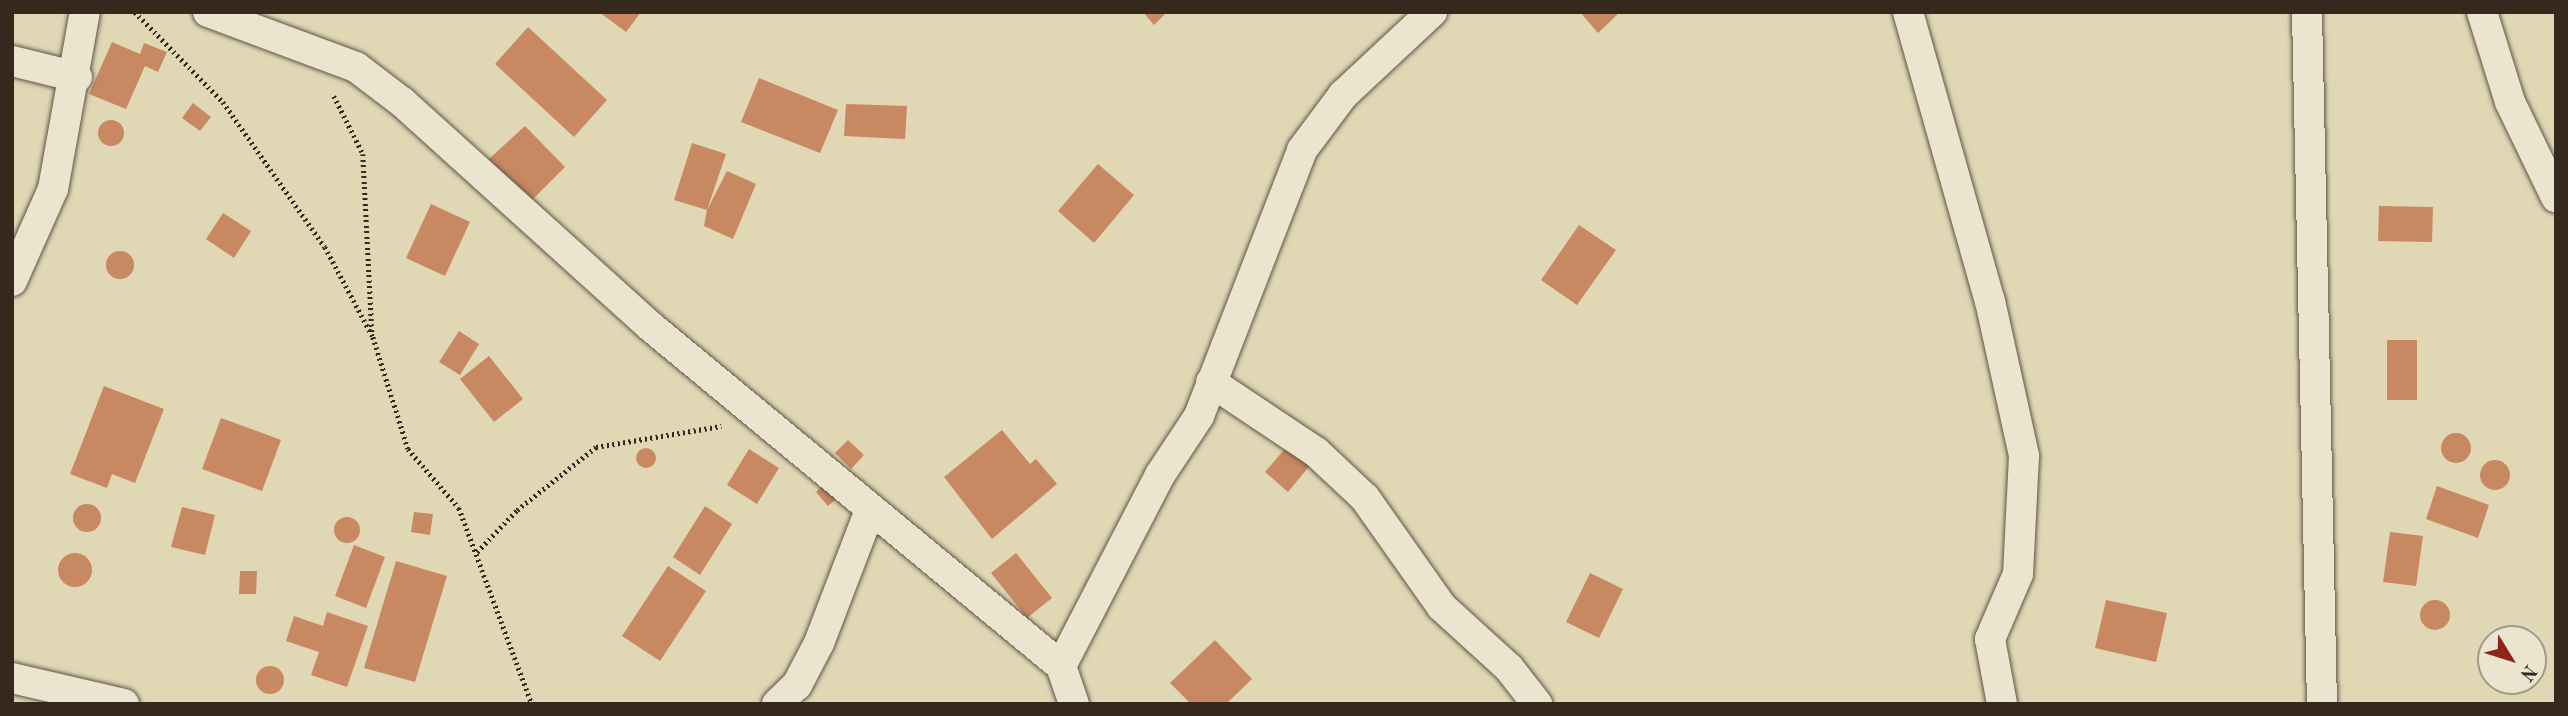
<!DOCTYPE html>
<style>
body{margin:0}
#map{position:relative;width:2568px;height:716px;overflow:hidden;background:#e0d7b5;font-family:"Old Standard TT",serif}
div>[style]{position:absolute}
[style*='--x']{left:calc(var(--x)*1px);top:calc(var(--y)*1px);width:calc(var(--w)*1px);rotate:calc(var(--a)*1deg)}
.building>*{inset:0;background:#c88861}
.round{border-radius:50%}
.path>*{height:4.5px;margin-top:-2.25px;transform-origin:0;background:repeating-linear-gradient(90deg,#35291e 0 2px,transparent 0 5.5px)}
.roads{filter:drop-shadow(0 0 2px #605444) drop-shadow(0 0 2px #605444)}
.street>*{height:30px;margin:-15px;padding:0 15px;transform-origin:15px;border-radius:15px;background:#ebe5cf}
span{translate:-50% -50%;white-space:nowrap;text-align:center;line-height:1.15;-webkit-text-stroke:7px #ebe5cf;paint-order:stroke}
.frame{position:absolute;inset:0;border:14px solid #35291e;pointer-events:none}
.north{position:absolute;left:2477px;top:625px;width:70px;height:70px;box-sizing:border-box;background:#ebe5cf;border:2px solid #a29a88;border-radius:50%;rotate:128deg;font-size:19px;font-weight:700;line-height:28px;text-align:center;color:#35291e}
.north::after{content:'';display:block;margin:auto;width:24px;height:32px;background:#8f2418;clip-path:polygon(50% 0,100% 100%,50% 72%,0 100%)}
</style>
<div id="map">
<div class="building">
<div style="clip-path:polygon(599px 12px,641px 12px,626px 32px)"></div>
<div style="clip-path:polygon(1143px 12px,1167px 12px,1154px 25px)"></div>
<div style="clip-path:polygon(1580px 12px,1620px 12px,1598px 33px)"></div>
<div style="clip-path:polygon(528px 27px,607px 100px,574px 137px,495px 64px)"></div>
<div style="clip-path:polygon(112px 42px,140px 54px,144px 43px,167px 52px,158px 72px,145px 66px,126px 109px,89px 94px)"></div>
<div style="clip-path:polygon(759px 78px,838px 110px,820px 153px,741px 122px)"></div>
<div style="clip-path:polygon(193px 103px,211px 117px,200px 131px,182px 118px)"></div>
<div style="clip-path:polygon(846px 104px,907px 106px,905px 139px,844px 136px)"></div>
<div class="round" style="left:98px;top:120px;width:26px;height:26px"></div>
<div style="clip-path:polygon(525px 126px,565px 167px,530px 202px,489px 159px)"></div>
<div style="clip-path:polygon(692px 143px,726px 154px,707px 210px,727px 171px,756px 184px,733px 239px,704px 226px,707px 210px,674px 200px)"></div>
<div style="clip-path:polygon(1098px 164px,1134px 195px,1094px 243px,1058px 211px)"></div>
<div style="clip-path:polygon(431px 204px,470px 222px,445px 276px,406px 258px)"></div>
<div style="clip-path:polygon(2379px 206px,2433px 207px,2432px 242px,2378px 241px)"></div>
<div style="clip-path:polygon(223px 213px,251px 231px,234px 258px,206px 239px)"></div>
<div style="clip-path:polygon(1579px 225px,1616px 250px,1577px 305px,1541px 280px)"></div>
<div class="round" style="left:106px;top:251px;width:28px;height:28px"></div>
<div style="clip-path:polygon(459px 331px,479px 344px,460px 375px,439px 362px)"></div>
<div style="clip-path:polygon(2387px 340px,2417px 340px,2417px 400px,2387px 400px)"></div>
<div style="clip-path:polygon(489px 356px,523px 399px,494px 422px,460px 379px)"></div>
<div style="clip-path:polygon(104px 386px,164px 409px,135px 483px,112px 474px,107px 488px,70px 474px)"></div>
<div style="clip-path:polygon(221px 418px,281px 440px,262px 491px,202px 469px)"></div>
<div style="clip-path:polygon(1002px 430px,1030px 464px,1036px 459px,1057px 484px,992px 539px,944px 477px)"></div>
<div class="round" style="left:2441px;top:433px;width:30px;height:30px"></div>
<div style="clip-path:polygon(848px 440px,864px 455px,851px 469px,835px 453px)"></div>
<div style="clip-path:polygon(1288px 445px,1311px 464px,1288px 492px,1265px 472px)"></div>
<div class="round" style="left:636px;top:448px;width:20px;height:20px"></div>
<div style="clip-path:polygon(749px 449px,779px 468px,757px 504px,727px 485px)"></div>
<div class="round" style="left:2480px;top:460px;width:30px;height:30px"></div>
<div style="clip-path:polygon(828px 481px,841px 495px,828px 506px,816px 492px)"></div>
<div style="clip-path:polygon(2437px 486px,2489px 505px,2478px 538px,2426px 519px)"></div>
<div class="round" style="left:73px;top:504px;width:28px;height:28px"></div>
<div style="clip-path:polygon(705px 506px,732px 524px,700px 575px,673px 557px)"></div>
<div style="clip-path:polygon(182px 507px,215px 515px,205px 555px,171px 547px)"></div>
<div style="clip-path:polygon(414px 512px,433px 514px,430px 535px,411px 532px)"></div>
<div class="round" style="left:334px;top:517px;width:26px;height:26px"></div>
<div style="clip-path:polygon(2390px 532px,2423px 536px,2416px 586px,2383px 582px)"></div>
<div style="clip-path:polygon(354px 545px,385px 557px,366px 608px,335px 596px)"></div>
<div class="round" style="left:58px;top:553px;width:34px;height:34px"></div>
<div style="clip-path:polygon(1016px 553px,1052px 598px,1027px 618px,991px 573px)"></div>
<div style="clip-path:polygon(396px 561px,447px 576px,415px 682px,364px 668px)"></div>
<div style="clip-path:polygon(668px 566px,706px 591px,660px 661px,622px 636px)"></div>
<div style="clip-path:polygon(240px 571px,257px 571px,256px 594px,239px 594px)"></div>
<div style="clip-path:polygon(1590px 573px,1623px 589px,1599px 638px,1566px 622px)"></div>
<div style="clip-path:polygon(2106px 600px,2167px 613px,2156px 662px,2095px 648px)"></div>
<div class="round" style="left:2420px;top:600px;width:30px;height:30px"></div>
<div style="clip-path:polygon(327px 612px,368px 626px,347px 687px,311px 675px,319px 652px,286px 641px,294px 616px,323px 626px)"></div>
<div style="clip-path:polygon(1215px 640px,1252px 679px,1226px 704px,1191px 704px,1170px 683px)"></div>
<div class="round" style="left:256px;top:666px;width:28px;height:28px"></div>
</div>
<div class="path">
<div style="--x:135;--y:12;--w:126;--a:45.6"></div>
<div style="--x:223;--y:102;--w:177;--a:54.9"></div>
<div style="--x:325;--y:247;--w:102;--a:61.9"></div>
<div style="--x:373;--y:337;--w:117;--a:72.6"></div>
<div style="--x:408;--y:449;--w:78;--a:49.2"></div>
<div style="--x:459;--y:508;--w:209;--a:69.6"></div>
<div style="--x:334;--y:96;--w:65;--a:63.4"></div>
<div style="--x:363;--y:154;--w:178;--a:87.1"></div>
<div style="--x:477;--y:552;--w:58;--a:-46.4"></div>
<div style="--x:517;--y:510;--w:101;--a:-38.6"></div>
<div style="--x:596;--y:447;--w:127;--a:-9.5"></div>
</div>
<div class="roads">
<div class="street">
<div style="--x:208;--y:12;--w:158;--a:20.4"></div>
<div style="--x:356;--y:67;--w:58;--a:37.3"></div>
<div style="--x:402;--y:102;--w:334;--a:42.1"></div>
<div style="--x:650;--y:326;--w:533;--a:39.6"></div>
<div style="--x:1908;--y:12;--w:300;--a:74.2"></div>
<div style="--x:1990;--y:301;--w:159;--a:77.6"></div>
<div style="--x:2024;--y:456;--w:118;--a:92.9"></div>
<div style="--x:2018;--y:574;--w:71;--a:113.3"></div>
<div style="--x:1990;--y:639;--w:66;--a:79.5"></div>
<div style="--x:2307;--y:12;--w:692;--a:88.76"></div>
<div style="--x:2482;--y:12;--w:94;--a:72.7"></div>
<div style="--x:2510;--y:102;--w:106;--a:64.2"></div>
<div style="--x:12;--y:61;--w:67;--a:13.8"></div>
<div style="--x:12;--y:281;--w:101;--a:-66"></div>
<div style="--x:53;--y:189;--w:180;--a:-79.8"></div>
<div style="--x:1211;--y:382;--w:126;--a:33.7"></div>
<div style="--x:1316;--y:452;--w:67;--a:43.2"></div>
<div style="--x:1365;--y:498;--w:133;--a:54.8"></div>
<div style="--x:1442;--y:607;--w:91;--a:42.3"></div>
<div style="--x:1509;--y:668;--w:46;--a:52.1"></div>
<div style="--x:12;--y:678;--w:115;--a:13.1"></div>
<div style="--x:777;--y:704;--w:28;--a:-44"></div>
<div style="--x:797;--y:685;--w:47;--a:-62.4"></div>
<div style="--x:819;--y:643;--w:142;--a:-69"></div>
<div style="--x:1074;--y:704;--w:40;--a:-108.9"></div>
<div style="--x:1061;--y:666;--w:215;--a:-62.6"></div>
<div style="--x:1160;--y:475;--w:71;--a:-56.5"></div>
<div style="--x:1199;--y:416;--w:285;--a:-68.8"></div>
<div style="--x:1302;--y:150;--w:69;--a:-53.3"></div>
<div style="--x:1343;--y:95;--w:122;--a:-43"></div>
</div>
</div>
<div class="frame"></div>
<div class="north">N</div>
</div>
